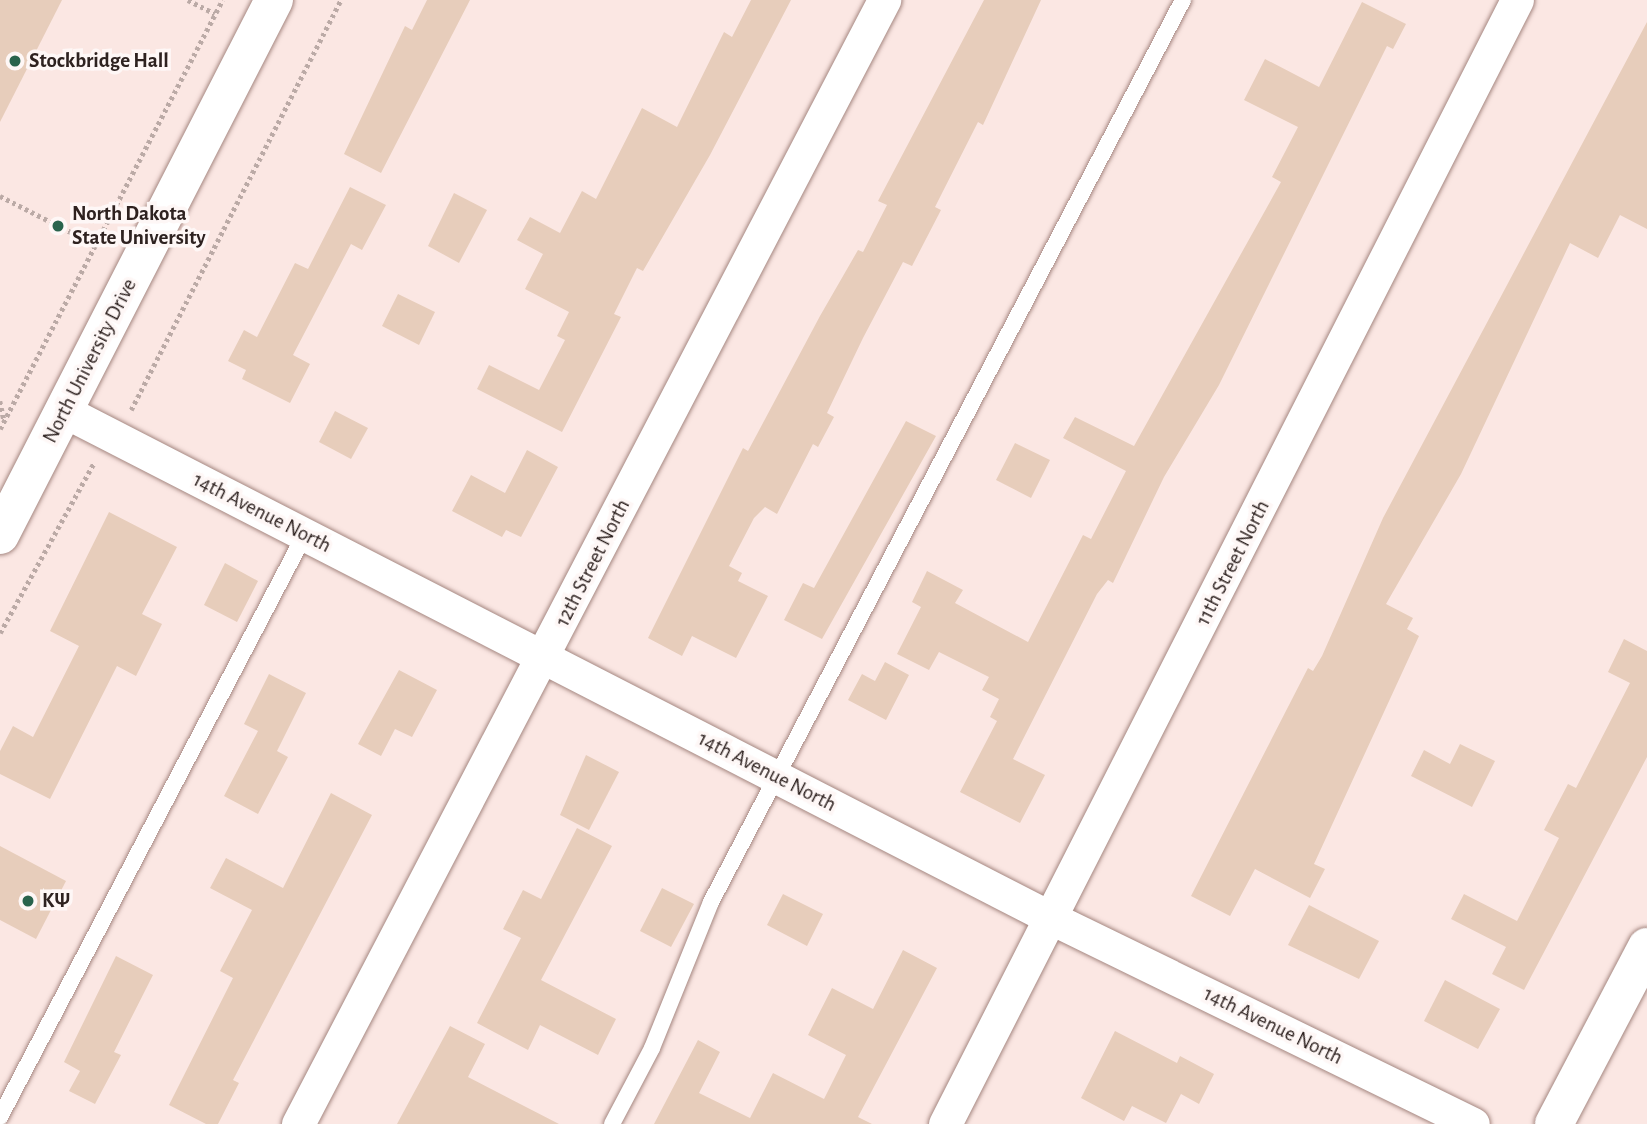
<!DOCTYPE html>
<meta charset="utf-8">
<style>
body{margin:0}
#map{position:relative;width:1647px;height:1124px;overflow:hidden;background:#fbe7e3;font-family:"Alegreya Sans",sans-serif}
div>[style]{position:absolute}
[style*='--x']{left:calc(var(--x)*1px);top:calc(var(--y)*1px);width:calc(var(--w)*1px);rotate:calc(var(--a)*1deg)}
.building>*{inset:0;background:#e7cdbb}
.path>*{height:4.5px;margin-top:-2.25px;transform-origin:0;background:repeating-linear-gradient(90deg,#bbaaa6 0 3.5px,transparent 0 7px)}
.roads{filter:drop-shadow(0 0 2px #a58781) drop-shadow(0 0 2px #a58781)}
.lane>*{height:16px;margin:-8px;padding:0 8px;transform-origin:8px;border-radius:8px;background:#fff}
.street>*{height:33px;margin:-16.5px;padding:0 16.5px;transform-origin:16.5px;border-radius:16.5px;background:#fff}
.primary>*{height:38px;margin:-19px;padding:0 19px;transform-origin:19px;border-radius:19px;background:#fff}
.dots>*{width:19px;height:19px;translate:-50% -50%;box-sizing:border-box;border:4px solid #fef7f6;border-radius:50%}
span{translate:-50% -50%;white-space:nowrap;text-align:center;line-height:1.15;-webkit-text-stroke:7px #fef7f6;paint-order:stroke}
.poi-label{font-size:21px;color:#2e2220;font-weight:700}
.left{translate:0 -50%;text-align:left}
.street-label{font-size:21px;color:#2e2220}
</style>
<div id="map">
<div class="building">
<div style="clip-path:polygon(0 0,62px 0,0 122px)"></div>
<div style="clip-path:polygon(427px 0,470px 0,381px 173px,344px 154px,405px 26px,412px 30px)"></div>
<div style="clip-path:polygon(751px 0,791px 0,710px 155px,643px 271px,637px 268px,614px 314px,621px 317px,562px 432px,477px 389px,489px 365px,539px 390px,565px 340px,557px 336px,569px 312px,525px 289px,543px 254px,517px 240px,530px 217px,560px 233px,582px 191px,596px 199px,642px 108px,677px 127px,724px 32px,732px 37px)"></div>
<div style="clip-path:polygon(984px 0,1041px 0,983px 125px,978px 122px,935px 207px,941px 210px,912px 266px,903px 262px,863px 338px,827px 413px,834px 417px,818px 447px,813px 444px,777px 514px,765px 507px,754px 518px,729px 566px,742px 573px,738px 581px,768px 596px,736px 658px,692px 636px,682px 656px,648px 638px,743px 448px,748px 451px,820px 316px,858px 250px,863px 252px,887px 205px,878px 201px)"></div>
<div style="clip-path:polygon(1362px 2px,1406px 24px,1393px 49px,1387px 46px,1219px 385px,1164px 477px,1113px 583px,1108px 580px,1097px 594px,1013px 759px,1045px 775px,1020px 823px,960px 792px,997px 721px,990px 717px,999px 699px,982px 690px,989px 677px,939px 652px,929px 670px,897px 654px,921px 607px,912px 602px,927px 571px,963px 590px,955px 603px,1028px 642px,1083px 535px,1091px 539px,1126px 471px,1063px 438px,1075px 417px,1134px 446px,1281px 182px,1272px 177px,1298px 127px,1244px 100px,1265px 59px,1319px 87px)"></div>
<div style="clip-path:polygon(1647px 22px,1647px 229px,1620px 215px,1598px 258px,1570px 243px,1461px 474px,1386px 604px,1413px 618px,1407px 629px,1419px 636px,1314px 864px,1325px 869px,1310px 898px,1255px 869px,1230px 916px,1191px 896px,1308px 668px,1313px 671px,1322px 656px,1383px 518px)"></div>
<div style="clip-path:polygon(350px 187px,386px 205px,362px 250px,351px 244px,293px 355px,310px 364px,290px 403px,242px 379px,246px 370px,228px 361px,244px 330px,257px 337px,295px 263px,308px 269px)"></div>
<div style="clip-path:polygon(454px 193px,487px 210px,459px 263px,428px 246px)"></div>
<div style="clip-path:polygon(398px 294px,435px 312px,419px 345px,382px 326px)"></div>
<div style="clip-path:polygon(335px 411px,368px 428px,351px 459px,319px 442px)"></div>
<div style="clip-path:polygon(906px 421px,936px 436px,822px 639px,784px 620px,803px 583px,814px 588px)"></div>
<div style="clip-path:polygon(1015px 443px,1050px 460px,1031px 498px,996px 480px)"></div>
<div style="clip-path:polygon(527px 450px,558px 467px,521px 537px,506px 530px,502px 537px,452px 511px,471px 475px,505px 493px)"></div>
<div style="clip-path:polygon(109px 512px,177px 547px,142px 614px,162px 624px,136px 676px,117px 666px,50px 799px,0 774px,0 751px,13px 726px,33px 737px,79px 646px,50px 631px)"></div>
<div style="clip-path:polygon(225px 563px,258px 581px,237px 622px,204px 605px)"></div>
<div style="clip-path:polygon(1624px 639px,1647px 651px,1647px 757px,1524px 990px,1492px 974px,1506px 947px,1451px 919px,1464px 894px,1517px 921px,1559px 838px,1544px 830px,1568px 784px,1576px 788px,1630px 683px,1608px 672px)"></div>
<div style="clip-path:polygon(885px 662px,909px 675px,886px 720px,848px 700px,862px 674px,875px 681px)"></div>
<div style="clip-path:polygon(399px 670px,437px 690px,412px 737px,395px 729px,381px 756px,358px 744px)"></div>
<div style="clip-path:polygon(269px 674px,306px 693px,277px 751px,288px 757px,258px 814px,224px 796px,258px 731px,244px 724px)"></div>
<div style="clip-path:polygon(1460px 744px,1495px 761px,1472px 807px,1411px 776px,1424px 750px,1450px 764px)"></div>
<div style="clip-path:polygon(586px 755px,619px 772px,589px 830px,560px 815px)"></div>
<div style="clip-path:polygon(331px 793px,372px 815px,233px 1080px,239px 1083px,218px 1124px,206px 1124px,169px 1105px,233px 978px,220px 971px,252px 910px,210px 888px,226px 858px,283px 888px)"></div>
<div style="clip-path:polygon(577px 828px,612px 846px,541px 980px,616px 1019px,598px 1055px,540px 1025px,528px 1050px,477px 1023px,521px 938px,503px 929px,523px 890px,541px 899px)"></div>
<div style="clip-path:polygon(0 846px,66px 881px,36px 939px,0 920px)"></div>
<div style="clip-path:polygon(662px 888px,694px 904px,671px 947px,640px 931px)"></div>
<div style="clip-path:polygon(783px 894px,823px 914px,807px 946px,767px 925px)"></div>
<div style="clip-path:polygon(1309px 905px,1379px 941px,1359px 979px,1288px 945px)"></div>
<div style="clip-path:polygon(903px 950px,937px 968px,858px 1117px,872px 1124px,654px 1124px,698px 1040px,720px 1052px,699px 1093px,750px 1118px,773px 1073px,824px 1099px,846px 1055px,808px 1035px,832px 988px,873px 1009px)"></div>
<div style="clip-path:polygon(116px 956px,153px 975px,114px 1052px,121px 1055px,95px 1104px,69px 1091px,80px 1071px,64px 1062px)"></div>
<div style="clip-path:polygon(1445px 980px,1500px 1009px,1478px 1049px,1424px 1021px)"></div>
<div style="clip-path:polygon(450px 1026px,485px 1044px,468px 1077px,559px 1124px,397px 1124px)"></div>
<div style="clip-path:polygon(1115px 1031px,1177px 1063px,1180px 1056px,1214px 1074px,1199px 1104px,1181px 1094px,1166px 1123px,1132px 1106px,1124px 1121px,1081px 1098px)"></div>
</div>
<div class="path">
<div style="--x:188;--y:0;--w:30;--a:27"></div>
<div style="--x:0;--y:196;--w:108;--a:27"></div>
<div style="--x:0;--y:401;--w:19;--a:78"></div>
<div style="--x:131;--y:410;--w:461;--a:-62.9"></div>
<div style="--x:0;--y:429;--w:483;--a:-62.6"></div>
<div style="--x:0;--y:633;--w:194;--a:-61.1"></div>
</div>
<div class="roads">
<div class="lane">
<div style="--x:0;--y:1117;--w:658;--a:-62.38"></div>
<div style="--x:612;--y:1124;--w:86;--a:-62.2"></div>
<div style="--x:652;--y:1048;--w:157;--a:-68"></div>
<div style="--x:711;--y:902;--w:1018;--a:-62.38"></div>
</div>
<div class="street">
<div style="--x:64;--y:411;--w:1112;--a:27.19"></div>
<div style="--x:1053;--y:919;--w:467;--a:26"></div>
<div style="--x:298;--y:1124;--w:1268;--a:-62.46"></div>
<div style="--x:945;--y:1124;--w:1261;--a:-63.03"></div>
</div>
<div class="primary">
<div style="--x:0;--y:535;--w:601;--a:-62.88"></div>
<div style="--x:1554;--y:1124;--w:200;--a:-62.3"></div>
</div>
</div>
<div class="dots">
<div style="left:15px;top:61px;background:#29634c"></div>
<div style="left:58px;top:226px;background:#29634c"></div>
<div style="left:28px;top:901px;background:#29634c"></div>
</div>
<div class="poi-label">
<span class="left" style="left:29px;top:61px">Stockbridge Hall</span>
<span class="left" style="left:72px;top:226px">North Dakota<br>State University</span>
<span class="left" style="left:42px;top:901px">ΚΨ</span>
</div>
<div class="street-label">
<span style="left:90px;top:361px;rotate:-63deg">North University Drive</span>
<span style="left:262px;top:513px;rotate:27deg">14th Avenue North</span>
<span style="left:593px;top:563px;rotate:-63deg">12th Street North</span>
<span style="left:1233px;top:563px;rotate:-63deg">11th Street North</span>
<span style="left:767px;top:772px;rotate:27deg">14th Avenue North</span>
<span style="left:1273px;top:1026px;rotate:26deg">14th Avenue North</span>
</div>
</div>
